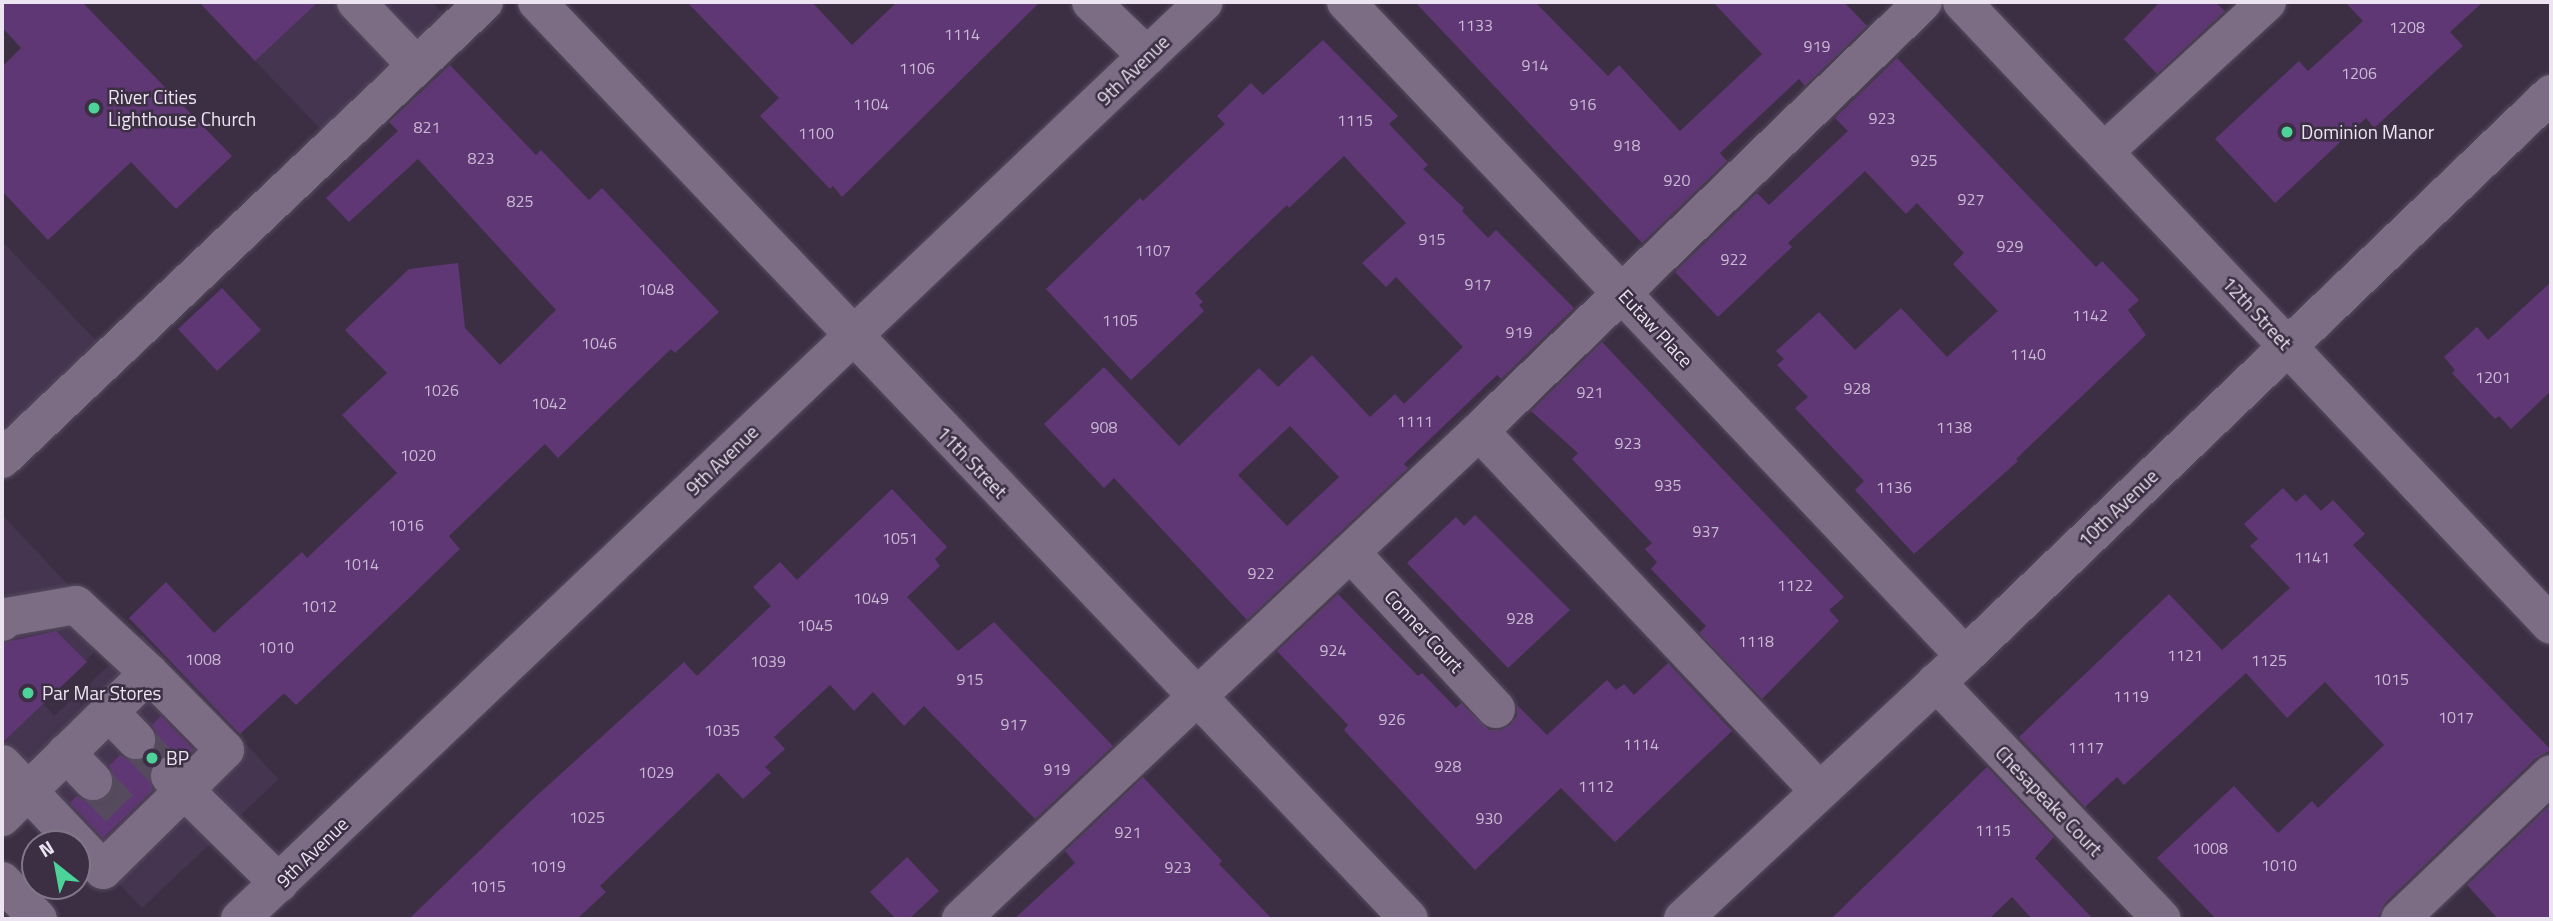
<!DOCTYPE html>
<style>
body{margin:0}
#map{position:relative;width:2553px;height:921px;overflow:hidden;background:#3c2f44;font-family:"Titillium Web",sans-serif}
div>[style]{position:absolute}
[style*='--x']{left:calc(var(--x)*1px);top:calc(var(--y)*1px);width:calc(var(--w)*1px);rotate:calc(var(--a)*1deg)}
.built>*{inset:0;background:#453550}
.building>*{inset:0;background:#5f3775}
.minor-tunnel>*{height:38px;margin-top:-19px;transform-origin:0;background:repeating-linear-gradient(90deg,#564a5e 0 38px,transparent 0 57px)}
.roads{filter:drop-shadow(0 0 2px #574c5e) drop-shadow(0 0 2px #574c5e)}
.minor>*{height:38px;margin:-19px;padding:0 19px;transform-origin:19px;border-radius:19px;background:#7c6d85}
.dots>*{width:19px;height:19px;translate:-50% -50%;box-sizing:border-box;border:4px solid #3c2f44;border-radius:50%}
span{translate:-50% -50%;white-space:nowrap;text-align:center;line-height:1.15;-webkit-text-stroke:5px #3c2f44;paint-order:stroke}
.number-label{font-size:16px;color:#c9b9d2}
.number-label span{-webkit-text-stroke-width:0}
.street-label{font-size:19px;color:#ece4f1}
.poi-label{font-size:19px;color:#ece4f1}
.left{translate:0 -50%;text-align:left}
.frame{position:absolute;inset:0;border:4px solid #ece4f1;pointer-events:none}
.north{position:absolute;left:21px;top:830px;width:70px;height:70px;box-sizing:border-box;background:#3c2f44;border:2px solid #827789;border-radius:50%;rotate:329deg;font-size:19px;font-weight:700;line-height:28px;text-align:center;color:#ece4f1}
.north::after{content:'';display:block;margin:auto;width:24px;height:32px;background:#4dd39a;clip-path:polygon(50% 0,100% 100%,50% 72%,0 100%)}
</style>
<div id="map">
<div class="built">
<div style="clip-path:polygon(199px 2px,432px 2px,447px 17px,325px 134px)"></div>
<div style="clip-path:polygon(2px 241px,101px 346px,2px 439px)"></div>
<div style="clip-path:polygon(2px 515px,114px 633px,42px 702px,54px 716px,142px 635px,279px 779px,142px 908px,2px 761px)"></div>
</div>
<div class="building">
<div style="clip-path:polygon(2px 2px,82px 2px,232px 156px,176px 209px,131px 162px,48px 240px,2px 191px,2px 67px,21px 48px,2px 27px)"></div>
<div style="clip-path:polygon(199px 2px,318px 2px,255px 61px)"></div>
<div style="clip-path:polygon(687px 2px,812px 2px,852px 45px,897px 2px,1040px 2px,842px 197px,833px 186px,830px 189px,760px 116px,779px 98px)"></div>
<div style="clip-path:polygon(1415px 2px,1535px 2px,1608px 76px,1619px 65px,1680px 131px,1762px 54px,1713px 2px,1844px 2px,1867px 26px,1805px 86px,1799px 79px,1720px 153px,1727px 161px,1642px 243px)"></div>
<div style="clip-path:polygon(2160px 2px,2215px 2px,2225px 11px,2157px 74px,2124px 39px)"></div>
<div style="clip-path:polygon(2345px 2px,2483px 2px,2450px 32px,2463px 46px,2374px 128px,2366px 118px,2275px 203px,2215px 139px,2299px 61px,2308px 71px,2363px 21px)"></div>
<div style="clip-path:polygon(evenodd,1323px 40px,1398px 116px,1389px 124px,1428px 165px,1423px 169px,1464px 208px,1462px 211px,1488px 238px,1496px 230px,1574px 308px,1501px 379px,1497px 375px,1404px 464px,1408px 468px,1247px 620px,1114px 478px,1104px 488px,1044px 424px,1104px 367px,1179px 446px,1259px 368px,1278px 387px,1312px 355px,1370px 417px,1395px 394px,1404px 404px,1463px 347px,1396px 277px,1386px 287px,1362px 263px,1406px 223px,1344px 156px,1289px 208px,1287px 205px,1195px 293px,1203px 302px,1199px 305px,1204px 311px,1131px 380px,1046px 289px,1140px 198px,1143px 201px,1225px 124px,1217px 116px,1251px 83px,1263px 95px,1323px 40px,1290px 426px,1339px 477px,1287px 526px,1238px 475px,1290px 426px)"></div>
<div style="clip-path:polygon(1897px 58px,2096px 267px,2102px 261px,2139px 300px,2128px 310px,2146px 335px,2016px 459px,2018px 461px,1914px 554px,1855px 490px,1864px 481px,1795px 408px,1808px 397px,1777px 365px,1784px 359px,1776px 351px,1819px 312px,1855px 350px,1901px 308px,1947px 357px,1998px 311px,1953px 264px,1964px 253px,1917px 203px,1906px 214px,1865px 171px,1788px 243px,1792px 247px,1718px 317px,1675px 272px,1757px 193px,1769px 205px,1848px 131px,1835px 118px)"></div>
<div style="clip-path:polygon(450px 65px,536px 155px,541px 150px,589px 200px,602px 188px,719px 312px,675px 353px,671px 349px,558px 458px,545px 444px,449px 536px,460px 549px,407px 600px,296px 705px,285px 694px,282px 695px,240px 734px,129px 618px,166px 582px,214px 633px,302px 552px,307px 558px,397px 473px,342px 415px,387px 373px,345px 330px,409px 269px,458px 263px,465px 328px,500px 365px,556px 310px,418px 159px,349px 222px,326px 198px,398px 131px,389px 122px)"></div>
<div style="clip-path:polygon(2551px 282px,2551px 391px,2511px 429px,2499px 416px,2495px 419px,2452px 373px,2455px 370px,2444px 357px,2477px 327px,2488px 340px)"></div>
<div style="clip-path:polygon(222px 288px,261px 330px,217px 371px,178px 329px)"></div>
<div style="clip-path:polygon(1602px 342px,1844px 597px,1829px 610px,1839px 621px,1762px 699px,1699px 633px,1706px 626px,1651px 569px,1657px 562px,1645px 549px,1652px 543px,1572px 459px,1578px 453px,1531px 411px)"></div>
<div style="clip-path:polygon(2283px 488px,2296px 502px,2305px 494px,2321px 511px,2333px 500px,2365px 534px,2353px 545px,2551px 750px,2536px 758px,2385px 903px,2377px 919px,2216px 919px,2157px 858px,2234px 786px,2278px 833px,2312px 801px,2318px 808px,2384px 745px,2325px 682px,2287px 718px,2246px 673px,2124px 785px,2117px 777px,2085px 807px,2019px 737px,2169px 594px,2222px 650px,2290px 588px,2250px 546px,2258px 539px,2244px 524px)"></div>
<div style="clip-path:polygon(892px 489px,947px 547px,935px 559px,940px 566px,907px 597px,958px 651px,994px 622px,1113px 746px,1035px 819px,924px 706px,904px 726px,873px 692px,854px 711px,830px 685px,774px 737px,785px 749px,765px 767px,771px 773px,743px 799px,718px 773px,600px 886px,606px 892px,577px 919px,409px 919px,532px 800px,684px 662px,697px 676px,771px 606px,753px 587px,780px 562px,797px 580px)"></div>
<div style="clip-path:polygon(1475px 515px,1570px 610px,1508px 668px,1407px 563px,1456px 517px,1464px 526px)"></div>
<div style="clip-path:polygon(1338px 594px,1418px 676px,1422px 673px,1456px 708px,1461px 703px,1489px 730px,1500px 730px,1510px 725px,1517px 716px,1517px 705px,1547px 735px,1607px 680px,1616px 690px,1624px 684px,1634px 695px,1668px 663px,1732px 731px,1615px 842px,1561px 788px,1475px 870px,1344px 730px,1348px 725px,1277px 651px)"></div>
<div style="clip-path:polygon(56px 631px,87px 662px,2px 743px,2px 643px)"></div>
<div style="clip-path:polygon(161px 716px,194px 750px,184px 760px,175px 755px,165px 755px,155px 760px,149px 771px,153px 790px,103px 838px,70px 803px,77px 796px,88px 802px,98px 802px,108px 797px,114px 786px,114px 775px,109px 766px,120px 755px,131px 761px,141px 761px,151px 756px,157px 745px,157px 734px,152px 725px)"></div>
<div style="clip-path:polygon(1987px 767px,2054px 837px,2035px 858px,2093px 919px,2032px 919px,2012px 897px,1989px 919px,1831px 919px)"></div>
<div style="clip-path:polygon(1143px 777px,1222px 861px,1219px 864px,1272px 919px,1014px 919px,1075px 863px,1065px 851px)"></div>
<div style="clip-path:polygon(2551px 804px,2551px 919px,2498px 919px,2467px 885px)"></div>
<div style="clip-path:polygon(907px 857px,939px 891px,909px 919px,896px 919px,870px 892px)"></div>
</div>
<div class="minor-tunnel">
<div style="--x:136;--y:740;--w:50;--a:46.6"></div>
<div style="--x:93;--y:781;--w:49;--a:45.8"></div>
</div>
<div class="roads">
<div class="minor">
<div style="--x:356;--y:2;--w:88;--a:46.4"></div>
<div style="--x:537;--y:2;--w:1265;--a:46.44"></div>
<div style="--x:1091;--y:2;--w:78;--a:44"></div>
<div style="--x:1346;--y:2;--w:900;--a:46.57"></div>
<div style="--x:1962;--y:2;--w:857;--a:46.61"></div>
<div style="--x:2105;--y:151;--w:220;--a:-42.6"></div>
<div style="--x:1479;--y:431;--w:495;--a:46.6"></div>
<div style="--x:2;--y:459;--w:664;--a:-43.47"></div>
<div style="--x:1351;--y:553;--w:213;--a:47.1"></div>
<div style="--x:2;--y:622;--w:7;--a:-45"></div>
<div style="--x:7;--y:617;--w:70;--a:-9.9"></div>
<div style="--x:76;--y:605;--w:100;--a:43"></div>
<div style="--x:149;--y:673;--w:108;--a:45.4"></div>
<div style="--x:225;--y:750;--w:171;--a:135.5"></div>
<div style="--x:103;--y:870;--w:109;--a:-133.5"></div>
<div style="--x:28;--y:791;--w:169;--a:-44.3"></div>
<div style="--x:1936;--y:682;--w:327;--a:46.4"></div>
<div style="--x:109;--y:712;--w:39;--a:46"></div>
<div style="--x:66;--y:753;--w:39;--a:46"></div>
<div style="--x:2;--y:764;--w:37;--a:46"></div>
<div style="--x:28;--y:791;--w:37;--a:135"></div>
<div style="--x:170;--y:776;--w:153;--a:44.5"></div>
<div style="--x:2;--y:881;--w:52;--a:46.5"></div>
<div style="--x:240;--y:919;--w:1330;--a:-43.57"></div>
<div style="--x:961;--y:919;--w:712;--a:-43.29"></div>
<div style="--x:1479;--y:431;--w:617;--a:-44.02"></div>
<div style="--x:1683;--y:919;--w:386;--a:-43"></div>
<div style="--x:1965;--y:656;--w:812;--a:-43.8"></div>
<div style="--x:2400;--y:919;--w:209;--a:-43.8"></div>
</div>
</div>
<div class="dots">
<div style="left:94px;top:108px;background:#4dd39a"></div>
<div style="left:2287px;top:132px;background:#4dd39a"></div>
<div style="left:28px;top:693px;background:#4dd39a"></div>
<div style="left:152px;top:758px;background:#4dd39a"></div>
</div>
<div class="number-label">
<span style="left:1475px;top:25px">1133</span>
<span style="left:2407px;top:27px">1208</span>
<span style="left:962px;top:34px">1114</span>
<span style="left:1817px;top:46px">919</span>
<span style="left:1535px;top:65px">914</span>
<span style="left:917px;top:68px">1106</span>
<span style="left:2359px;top:73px">1206</span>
<span style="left:871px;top:104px">1104</span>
<span style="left:1583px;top:104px">916</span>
<span style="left:1882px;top:118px">923</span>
<span style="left:1355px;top:120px">1115</span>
<span style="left:427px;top:127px">821</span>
<span style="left:816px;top:133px">1100</span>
<span style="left:1627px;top:145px">918</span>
<span style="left:481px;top:158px">823</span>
<span style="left:1924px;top:160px">925</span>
<span style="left:1677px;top:180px">920</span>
<span style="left:1971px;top:199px">927</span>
<span style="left:520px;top:201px">825</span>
<span style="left:1432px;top:239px">915</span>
<span style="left:2010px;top:246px">929</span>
<span style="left:1153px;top:250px">1107</span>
<span style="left:1734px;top:259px">922</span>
<span style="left:1478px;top:284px">917</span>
<span style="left:656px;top:289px">1048</span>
<span style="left:2090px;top:315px">1142</span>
<span style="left:1120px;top:320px">1105</span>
<span style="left:1519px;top:332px">919</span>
<span style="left:599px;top:343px">1046</span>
<span style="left:2028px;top:354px">1140</span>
<span style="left:2493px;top:377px">1201</span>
<span style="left:1857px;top:388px">928</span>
<span style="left:441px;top:390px">1026</span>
<span style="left:1590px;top:392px">921</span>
<span style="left:549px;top:403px">1042</span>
<span style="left:1415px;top:421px">1111</span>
<span style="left:1104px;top:427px">908</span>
<span style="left:1954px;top:427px">1138</span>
<span style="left:1628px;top:443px">923</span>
<span style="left:418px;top:455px">1020</span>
<span style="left:1668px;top:485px">935</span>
<span style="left:1894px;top:487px">1136</span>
<span style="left:406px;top:525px">1016</span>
<span style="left:1706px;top:531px">937</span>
<span style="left:900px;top:538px">1051</span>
<span style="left:2312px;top:557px">1141</span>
<span style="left:361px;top:564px">1014</span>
<span style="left:1261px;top:573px">922</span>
<span style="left:1795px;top:585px">1122</span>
<span style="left:871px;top:598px">1049</span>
<span style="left:319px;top:606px">1012</span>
<span style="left:1520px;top:618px">928</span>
<span style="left:815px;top:625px">1045</span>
<span style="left:1756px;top:641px">1118</span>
<span style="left:276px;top:647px">1010</span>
<span style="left:1333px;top:650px">924</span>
<span style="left:2185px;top:655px">1121</span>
<span style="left:203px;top:659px">1008</span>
<span style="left:2269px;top:660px">1125</span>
<span style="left:768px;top:661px">1039</span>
<span style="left:970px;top:679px">915</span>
<span style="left:2391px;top:679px">1015</span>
<span style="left:2131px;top:696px">1119</span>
<span style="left:2456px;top:717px">1017</span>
<span style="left:1392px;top:719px">926</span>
<span style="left:1014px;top:724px">917</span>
<span style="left:722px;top:730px">1035</span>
<span style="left:1641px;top:744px">1114</span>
<span style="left:2086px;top:747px">1117</span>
<span style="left:1448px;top:766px">928</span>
<span style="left:1057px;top:769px">919</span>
<span style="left:656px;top:772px">1029</span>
<span style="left:1596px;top:786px">1112</span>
<span style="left:587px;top:817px">1025</span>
<span style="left:1489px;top:818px">930</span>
<span style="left:1993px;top:830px">1115</span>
<span style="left:1128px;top:832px">921</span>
<span style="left:2210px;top:848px">1008</span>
<span style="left:2279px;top:865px">1010</span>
<span style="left:548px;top:866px">1019</span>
<span style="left:1178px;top:867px">923</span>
<span style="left:488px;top:886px">1015</span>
</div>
<div class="street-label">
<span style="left:1133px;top:70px;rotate:-44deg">9th Avenue</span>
<span style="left:2257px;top:313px;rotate:47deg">12th Street</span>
<span style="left:1656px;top:328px;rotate:47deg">Eutaw Place</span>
<span style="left:722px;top:460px;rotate:-44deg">9th Avenue</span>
<span style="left:972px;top:462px;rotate:46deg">11th Street</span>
<span style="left:2118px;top:508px;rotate:-44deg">10th Avenue</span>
<span style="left:1424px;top:631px;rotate:47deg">Conner Court</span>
<span style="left:2049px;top:801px;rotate:46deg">Chesapeake Court</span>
<span style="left:312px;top:852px;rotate:-44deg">9th Avenue</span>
</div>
<div class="poi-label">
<span class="left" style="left:108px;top:108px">River Cities<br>Lighthouse Church</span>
<span class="left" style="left:2301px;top:132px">Dominion Manor</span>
<span class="left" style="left:42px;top:693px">Par Mar Stores</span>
<span class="left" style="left:166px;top:758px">BP</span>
</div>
<div class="frame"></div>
<div class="north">N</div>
</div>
